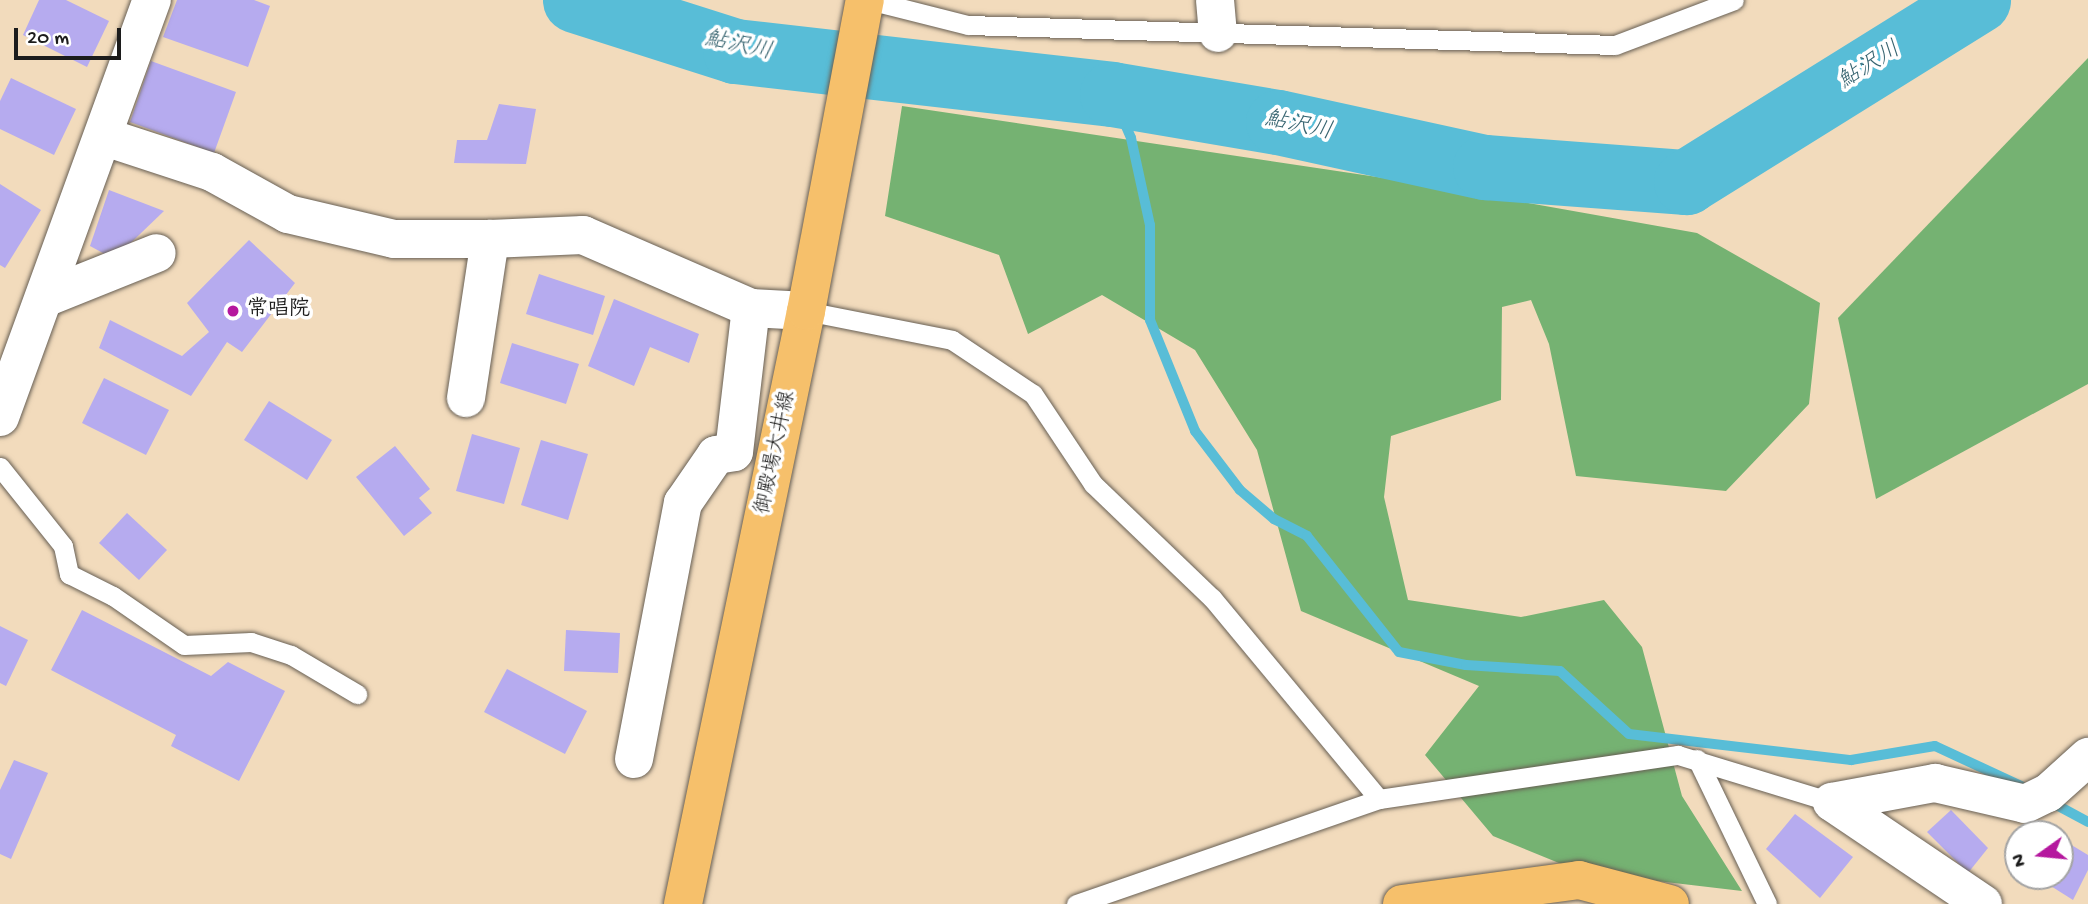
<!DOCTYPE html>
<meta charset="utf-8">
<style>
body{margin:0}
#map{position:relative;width:2088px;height:904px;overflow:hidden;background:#f2dbbc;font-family:"Gochi Hand","Klee One",sans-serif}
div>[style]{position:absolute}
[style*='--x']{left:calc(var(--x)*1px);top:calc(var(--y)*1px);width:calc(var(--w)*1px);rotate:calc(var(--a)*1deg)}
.forest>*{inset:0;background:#75b272}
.stream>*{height:10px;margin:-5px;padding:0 5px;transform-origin:5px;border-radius:5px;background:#58bdd7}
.river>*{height:65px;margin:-32.5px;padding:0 32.5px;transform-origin:32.5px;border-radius:32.5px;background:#58bdd7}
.building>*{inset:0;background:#b6abef}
.roads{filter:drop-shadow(0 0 2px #675f54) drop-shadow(0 0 2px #675f54)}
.service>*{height:19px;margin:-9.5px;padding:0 9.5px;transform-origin:9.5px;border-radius:9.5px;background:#fff}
.minor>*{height:38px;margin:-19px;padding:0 19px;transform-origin:19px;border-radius:19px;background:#fff}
.primary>*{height:38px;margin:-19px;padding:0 19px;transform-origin:19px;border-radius:19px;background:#f6c06b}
.dots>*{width:19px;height:19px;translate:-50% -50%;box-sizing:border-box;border:4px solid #fff;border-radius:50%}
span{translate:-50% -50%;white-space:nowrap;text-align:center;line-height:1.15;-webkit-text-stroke:7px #fff;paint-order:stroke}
.poi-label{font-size:21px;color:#1c1c1c;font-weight:700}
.left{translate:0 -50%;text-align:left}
.street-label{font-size:21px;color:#1c1c1c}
.water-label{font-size:23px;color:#376470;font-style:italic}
.north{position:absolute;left:2004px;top:820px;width:70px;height:70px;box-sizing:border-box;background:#fff;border:2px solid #a4a4a4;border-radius:50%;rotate:255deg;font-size:19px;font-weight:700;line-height:28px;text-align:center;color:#1c1c1c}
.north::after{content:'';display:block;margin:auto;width:24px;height:32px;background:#b5179e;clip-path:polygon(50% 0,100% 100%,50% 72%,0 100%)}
.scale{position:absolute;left:14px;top:28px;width:107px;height:32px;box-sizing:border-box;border:4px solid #1c1c1c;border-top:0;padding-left:9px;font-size:21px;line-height:24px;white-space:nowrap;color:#1c1c1c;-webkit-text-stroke:5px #fff;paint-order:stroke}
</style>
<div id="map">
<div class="forest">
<div style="clip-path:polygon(2088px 58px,2088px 384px,1876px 499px,1838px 318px)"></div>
<div style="clip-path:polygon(902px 106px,1404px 181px,1697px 233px,1820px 303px,1809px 404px,1726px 491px,1576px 476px,1549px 344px,1531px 300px,1502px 307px,1501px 400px,1391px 436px,1384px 497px,1408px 600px,1521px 617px,1604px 600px,1642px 647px,1682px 796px,1742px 891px,1581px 872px,1493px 836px,1425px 755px,1479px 686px,1301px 611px,1257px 450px,1195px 350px,1102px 295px,1028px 334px,999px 255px,885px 216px)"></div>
</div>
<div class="stream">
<div style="--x:1112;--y:94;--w:48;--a:66.6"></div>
<div style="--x:1131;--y:138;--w:89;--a:77.7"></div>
<div style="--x:1150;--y:225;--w:95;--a:90"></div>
<div style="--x:1150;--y:320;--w:120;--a:67.9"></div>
<div style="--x:1195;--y:431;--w:74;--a:52.7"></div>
<div style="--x:1240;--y:490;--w:45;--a:40.5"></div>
<div style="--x:1274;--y:519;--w:37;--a:27"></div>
<div style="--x:1307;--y:536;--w:148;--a:51.6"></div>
<div style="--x:1399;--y:652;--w:68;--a:11"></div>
<div style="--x:1466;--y:665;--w:94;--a:3.7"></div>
<div style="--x:1560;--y:671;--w:93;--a:42.4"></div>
<div style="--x:1629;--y:734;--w:224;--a:6.7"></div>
<div style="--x:1851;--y:760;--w:85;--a:-9.5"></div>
<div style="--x:1935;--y:746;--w:95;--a:24.9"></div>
<div style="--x:2051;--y:802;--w:42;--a:28.4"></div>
</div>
<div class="river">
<div style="--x:575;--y:0;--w:168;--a:17.7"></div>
<div style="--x:735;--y:51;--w:379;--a:6.5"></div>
<div style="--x:1112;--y:94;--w:168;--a:9.6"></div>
<div style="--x:1278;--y:122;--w:212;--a:12.3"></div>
<div style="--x:1485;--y:167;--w:202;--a:4.3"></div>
<div style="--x:1686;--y:182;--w:344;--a:-31.9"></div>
</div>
<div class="building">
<div style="clip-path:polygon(39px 0,66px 0,109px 21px,87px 67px,23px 35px)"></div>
<div style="clip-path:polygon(177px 0,254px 0,270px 6px,248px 67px,163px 37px)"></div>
<div style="clip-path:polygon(151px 61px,236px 92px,214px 153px,130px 122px)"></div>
<div style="clip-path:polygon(11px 78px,76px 109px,54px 155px,0 129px,0 101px)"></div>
<div style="clip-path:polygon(499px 104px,536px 109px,526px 164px,454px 163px,457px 140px,487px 140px)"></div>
<div style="clip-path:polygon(0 184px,41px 210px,5px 268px,0 265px)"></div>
<div style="clip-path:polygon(109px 190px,164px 211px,114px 259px,90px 246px)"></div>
<div style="clip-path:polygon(249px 240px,295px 283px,242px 352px,227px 342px,191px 396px,99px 348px,110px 320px,182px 356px,209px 332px,187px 303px)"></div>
<div style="clip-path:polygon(539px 274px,605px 296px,593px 335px,526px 314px)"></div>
<div style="clip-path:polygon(614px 299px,699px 334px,689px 363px,650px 347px,634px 386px,588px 366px)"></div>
<div style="clip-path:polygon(512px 343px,579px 364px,566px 404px,500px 383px)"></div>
<div style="clip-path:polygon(104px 378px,169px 410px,146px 455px,82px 423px)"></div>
<div style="clip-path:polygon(269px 401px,332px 440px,307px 480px,244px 440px)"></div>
<div style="clip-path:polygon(472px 434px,520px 448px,504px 504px,456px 491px)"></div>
<div style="clip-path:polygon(541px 440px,588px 454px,568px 520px,521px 505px)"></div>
<div style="clip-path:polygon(395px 446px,430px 489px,419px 498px,432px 513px,404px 536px,356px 477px)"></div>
<div style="clip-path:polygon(127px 513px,167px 550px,139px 580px,99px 543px)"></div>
<div style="clip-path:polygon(82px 610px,211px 676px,228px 662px,285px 691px,239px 781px,171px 746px,176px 735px,51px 670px)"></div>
<div style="clip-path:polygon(0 626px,28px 640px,6px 686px,0 683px)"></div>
<div style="clip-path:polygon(566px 630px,620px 633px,618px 673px,564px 671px)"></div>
<div style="clip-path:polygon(507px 669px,587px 711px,565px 754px,484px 712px)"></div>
<div style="clip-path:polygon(14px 760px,48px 773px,11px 859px,0 854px,0 790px)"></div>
<div style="clip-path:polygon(1951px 810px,1988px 848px,1968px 873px,1927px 832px)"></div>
<div style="clip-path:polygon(1795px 814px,1853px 857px,1820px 898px,1766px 849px)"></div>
<div style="clip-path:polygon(2036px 824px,2053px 834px,2031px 834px)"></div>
<div style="clip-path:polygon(2060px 838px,2088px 855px,2088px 870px,2073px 900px,2035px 876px,2060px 876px)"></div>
</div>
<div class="roads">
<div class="service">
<div style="--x:869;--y:0;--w:102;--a:14.2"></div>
<div style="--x:968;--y:25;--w:647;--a:1.77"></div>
<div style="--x:1615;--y:45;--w:127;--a:-20.7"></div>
<div style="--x:806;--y:311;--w:149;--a:11.2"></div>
<div style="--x:952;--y:340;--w:97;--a:33.7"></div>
<div style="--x:1033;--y:394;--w:108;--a:56.3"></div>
<div style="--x:1093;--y:484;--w:165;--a:43.8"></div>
<div style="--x:1212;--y:598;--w:261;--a:50.3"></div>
<div style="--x:1379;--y:799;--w:302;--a:-8.4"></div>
<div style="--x:1678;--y:755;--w:161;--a:17"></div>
<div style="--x:0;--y:467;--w:101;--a:51.4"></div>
<div style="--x:63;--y:546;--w:29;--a:78"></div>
<div style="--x:69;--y:574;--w:49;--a:26.6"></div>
<div style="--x:113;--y:596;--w:86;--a:34.6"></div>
<div style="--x:184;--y:645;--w:67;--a:-2.6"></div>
<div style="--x:251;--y:642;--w:42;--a:18"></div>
<div style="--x:291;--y:655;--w:77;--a:30.6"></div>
<div style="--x:1697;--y:759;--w:161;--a:64.2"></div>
<div style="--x:1076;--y:904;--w:321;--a:-19.1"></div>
</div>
<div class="minor">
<div style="--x:1215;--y:0;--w:33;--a:85"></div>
<div style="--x:105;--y:137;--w:113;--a:18.1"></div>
<div style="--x:212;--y:172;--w:87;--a:28.9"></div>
<div style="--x:288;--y:214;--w:109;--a:13.3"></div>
<div style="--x:394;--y:239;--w:96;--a:0"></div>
<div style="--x:47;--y:297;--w:118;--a:-21.8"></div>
<div style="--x:466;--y:398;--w:161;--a:-81.4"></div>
<div style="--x:490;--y:239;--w:93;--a:-2.5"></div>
<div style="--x:583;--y:235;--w:183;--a:23.5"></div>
<div style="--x:751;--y:308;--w:55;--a:3.1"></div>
<div style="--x:0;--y:417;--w:444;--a:-70"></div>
<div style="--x:634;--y:759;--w:261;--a:-79.2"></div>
<div style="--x:683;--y:503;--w:58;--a:-55.5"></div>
<div style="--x:716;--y:455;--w:18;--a:-9"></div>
<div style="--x:734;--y:452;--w:145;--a:-83.3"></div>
<div style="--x:1832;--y:802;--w:105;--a:-10.5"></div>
<div style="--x:1935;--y:783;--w:92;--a:13.1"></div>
<div style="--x:2025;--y:804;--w:25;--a:-26"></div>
<div style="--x:2048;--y:793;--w:54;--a:-42"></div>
<div style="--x:1832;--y:802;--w:182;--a:34"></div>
</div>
<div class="primary">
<div style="--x:683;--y:904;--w:606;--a:-78.28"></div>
<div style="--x:806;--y:311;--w:317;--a:-79.3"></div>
<div style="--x:1402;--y:904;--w:179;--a:-7.7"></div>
<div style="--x:1579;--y:880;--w:94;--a:14.8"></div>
</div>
</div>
<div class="dots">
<div style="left:233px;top:311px;background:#b5179e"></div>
</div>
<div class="poi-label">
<span class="left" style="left:247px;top:311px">常唱院</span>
</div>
<div class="street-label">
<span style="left:777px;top:453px;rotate:-78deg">御殿場大井線</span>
</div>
<div class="water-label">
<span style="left:738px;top:47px;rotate:12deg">鮎沢川</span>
<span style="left:1870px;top:67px;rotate:-32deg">鮎沢川</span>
<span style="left:1298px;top:127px;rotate:12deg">鮎沢川</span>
</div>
<div class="north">N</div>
<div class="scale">20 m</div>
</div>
